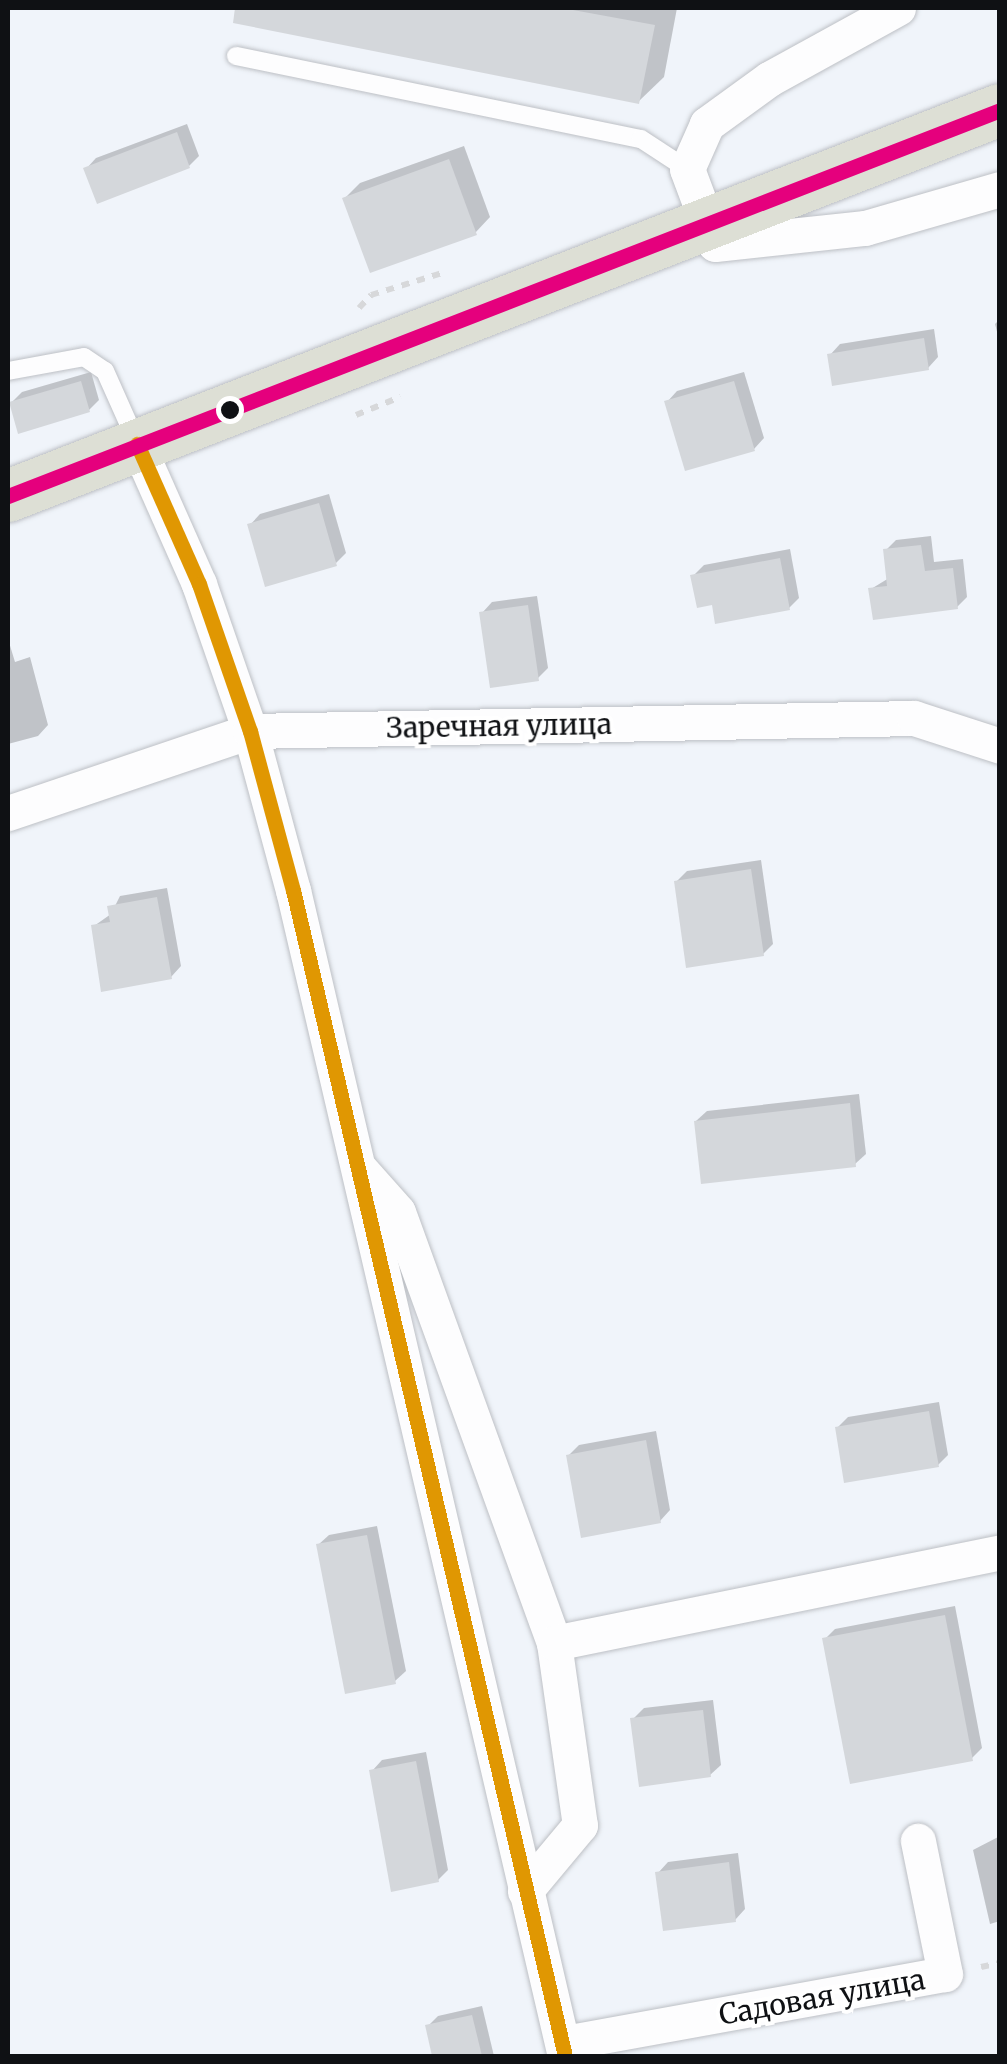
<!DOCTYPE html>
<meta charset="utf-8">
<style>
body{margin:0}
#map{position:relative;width:1007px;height:2064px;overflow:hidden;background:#f0f4fa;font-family:Merriweather,serif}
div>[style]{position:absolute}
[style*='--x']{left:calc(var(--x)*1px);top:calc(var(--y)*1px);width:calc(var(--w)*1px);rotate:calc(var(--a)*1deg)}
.shadow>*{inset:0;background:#0003}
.building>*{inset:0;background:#d4d7db}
.path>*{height:6px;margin-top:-3px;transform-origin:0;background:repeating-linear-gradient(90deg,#d7d8da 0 8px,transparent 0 16px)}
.roads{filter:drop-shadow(0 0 2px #bdc0c5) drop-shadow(0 0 2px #bdc0c5)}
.lane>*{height:18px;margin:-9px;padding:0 9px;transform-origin:9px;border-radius:9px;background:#fdfdfe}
.street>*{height:35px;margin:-17.5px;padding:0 17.5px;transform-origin:17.5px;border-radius:17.5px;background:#fdfdfe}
.primary>*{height:52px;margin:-26px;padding:0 26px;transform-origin:26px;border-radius:26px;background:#dddfd5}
.bus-1>*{height:15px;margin:-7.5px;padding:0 7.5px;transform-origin:7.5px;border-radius:7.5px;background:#e09702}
.bus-2>*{height:15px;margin:-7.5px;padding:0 7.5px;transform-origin:7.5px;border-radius:7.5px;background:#e5007d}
.dots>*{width:28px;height:28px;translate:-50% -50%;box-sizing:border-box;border:5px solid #fff;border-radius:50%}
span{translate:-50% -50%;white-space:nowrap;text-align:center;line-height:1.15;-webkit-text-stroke:8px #fff;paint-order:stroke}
.street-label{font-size:28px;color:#0f1114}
.frame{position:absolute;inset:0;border:10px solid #0f1114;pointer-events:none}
</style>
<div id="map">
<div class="shadow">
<div style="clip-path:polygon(238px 8px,677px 8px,664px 77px,639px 101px,235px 21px)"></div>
<div style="clip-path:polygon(187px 124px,199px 156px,189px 166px,86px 169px,96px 158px)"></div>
<div style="clip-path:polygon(464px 146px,490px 217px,475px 233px,345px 198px,360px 183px)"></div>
<div style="clip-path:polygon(1000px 319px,1000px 343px,995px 324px)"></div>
<div style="clip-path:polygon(934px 329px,938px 357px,928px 368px,830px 355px,840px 344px)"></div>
<div style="clip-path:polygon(91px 372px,99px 400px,89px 410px,11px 403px,22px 392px)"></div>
<div style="clip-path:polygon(744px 372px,764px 438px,754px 449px,667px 402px,677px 391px)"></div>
<div style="clip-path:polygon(329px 494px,346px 553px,335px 564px,250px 525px,260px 514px)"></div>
<div style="clip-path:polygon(931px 536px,934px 562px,963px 559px,967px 597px,957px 607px,871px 589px,889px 578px,886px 550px,896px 540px)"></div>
<div style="clip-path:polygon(790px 549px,799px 598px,789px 608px,714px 602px,693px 576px,704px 565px)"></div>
<div style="clip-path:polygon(537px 596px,548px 668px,538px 678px,482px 613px,492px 602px)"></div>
<div style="clip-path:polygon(8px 639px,15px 662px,30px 657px,48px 725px,38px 736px,8px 744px)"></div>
<div style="clip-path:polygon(761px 860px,773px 944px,763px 954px,677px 881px,687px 871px)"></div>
<div style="clip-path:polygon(167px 888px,181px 966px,171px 977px,94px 926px,111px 914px,120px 896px)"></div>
<div style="clip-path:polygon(859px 1094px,866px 1154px,855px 1164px,696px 1121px,707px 1111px)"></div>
<div style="clip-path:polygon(939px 1402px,948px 1455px,938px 1465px,837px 1428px,848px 1417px)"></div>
<div style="clip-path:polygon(656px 1431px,670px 1510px,660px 1521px,568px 1456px,579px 1445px)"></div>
<div style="clip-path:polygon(377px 1526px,406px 1671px,395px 1681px,318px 1545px,329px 1535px)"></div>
<div style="clip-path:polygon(955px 1606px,982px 1748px,972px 1758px,825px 1639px,835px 1629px)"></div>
<div style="clip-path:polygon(713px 1700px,721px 1765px,710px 1775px,633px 1719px,644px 1708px)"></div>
<div style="clip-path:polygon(426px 1752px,448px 1870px,438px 1880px,372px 1771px,382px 1760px)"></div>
<div style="clip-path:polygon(1000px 1836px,1000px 1921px,990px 1924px,973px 1850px)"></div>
<div style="clip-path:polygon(738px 1853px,745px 1909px,735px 1920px,658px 1873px,668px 1862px)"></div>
<div style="clip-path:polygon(482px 2006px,494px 2056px,434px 2056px,428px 2026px,438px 2016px)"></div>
</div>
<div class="building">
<div style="clip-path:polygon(235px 8px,562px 8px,655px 25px,639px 104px,233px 23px)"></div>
<div style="clip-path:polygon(177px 132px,190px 168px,97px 204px,83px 168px)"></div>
<div style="clip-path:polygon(449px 159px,477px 235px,370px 273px,342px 198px)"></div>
<div style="clip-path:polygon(924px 338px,929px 370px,832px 386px,827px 354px)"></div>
<div style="clip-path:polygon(81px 381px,90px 412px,18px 434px,9px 402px)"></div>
<div style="clip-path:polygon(734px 381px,755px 451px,685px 471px,664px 401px)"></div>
<div style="clip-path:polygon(319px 503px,337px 566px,265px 587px,247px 524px)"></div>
<div style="clip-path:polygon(921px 545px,925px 571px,953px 568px,958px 609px,873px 620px,868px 588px,887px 586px,883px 549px)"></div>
<div style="clip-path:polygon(780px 558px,790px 610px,715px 624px,712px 605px,697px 608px,690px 575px)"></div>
<div style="clip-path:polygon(528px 605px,539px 681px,490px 688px,479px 612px)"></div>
<div style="clip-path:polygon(751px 869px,764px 956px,686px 968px,674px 881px)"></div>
<div style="clip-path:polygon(157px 897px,172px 979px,101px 992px,91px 925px,110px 922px,107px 906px)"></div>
<div style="clip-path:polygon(850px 1103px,856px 1167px,701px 1184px,694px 1121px)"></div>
<div style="clip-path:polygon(929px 1411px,939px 1467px,844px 1483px,835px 1427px)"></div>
<div style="clip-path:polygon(646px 1440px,661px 1523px,581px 1538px,566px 1455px)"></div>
<div style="clip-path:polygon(367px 1535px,396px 1684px,345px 1694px,316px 1544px)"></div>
<div style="clip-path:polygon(945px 1615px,973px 1761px,850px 1784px,822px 1638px)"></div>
<div style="clip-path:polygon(703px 1710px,711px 1777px,639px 1787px,630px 1718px)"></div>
<div style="clip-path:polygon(416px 1761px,439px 1882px,391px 1892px,369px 1770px)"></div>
<div style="clip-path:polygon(729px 1862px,736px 1922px,663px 1931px,655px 1872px)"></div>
<div style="clip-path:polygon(472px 2015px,482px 2056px,432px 2056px,425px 2025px)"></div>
</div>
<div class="path">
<div style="--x:359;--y:308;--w:18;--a:-47"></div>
<div style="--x:371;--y:295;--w:74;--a:-17.2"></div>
<div style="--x:356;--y:415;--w:48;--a:-22.2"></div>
<div style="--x:981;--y:1967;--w:19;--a:-12"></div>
</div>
<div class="roads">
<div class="lane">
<div style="--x:236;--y:56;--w:413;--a:11.6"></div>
<div style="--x:641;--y:139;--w:55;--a:33.1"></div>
<div style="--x:8;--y:371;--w:77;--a:-10.4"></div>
<div style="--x:84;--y:357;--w:25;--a:34"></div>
<div style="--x:105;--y:371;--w:79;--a:66"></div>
</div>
<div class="street">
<div style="--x:898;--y:8;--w:147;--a:151.2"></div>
<div style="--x:769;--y:79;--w:77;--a:144"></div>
<div style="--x:707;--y:124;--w:49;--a:114"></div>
<div style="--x:687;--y:169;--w:80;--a:69.5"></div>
<div style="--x:715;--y:244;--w:151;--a:-6.1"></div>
<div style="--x:865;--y:228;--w:141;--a:-16.1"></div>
<div style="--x:137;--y:444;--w:153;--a:66.1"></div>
<div style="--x:199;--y:584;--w:156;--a:70.9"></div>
<div style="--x:250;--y:731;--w:165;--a:74.9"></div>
<div style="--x:293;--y:890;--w:1197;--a:76.87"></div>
<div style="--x:8;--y:813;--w:256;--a:-18.7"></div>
<div style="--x:250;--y:731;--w:664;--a:-1.12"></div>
<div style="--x:914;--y:718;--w:90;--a:18"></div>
<div style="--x:360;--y:1169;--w:57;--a:48.5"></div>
<div style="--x:398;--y:1212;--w:458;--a:70.1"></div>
<div style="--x:554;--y:1643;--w:184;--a:81.9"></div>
<div style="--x:580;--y:1825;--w:86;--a:129.8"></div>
<div style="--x:554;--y:1643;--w:455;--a:-11.5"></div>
<div style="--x:564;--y:2043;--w:387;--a:-10.3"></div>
<div style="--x:945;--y:1974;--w:136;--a:-101.5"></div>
</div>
<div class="primary">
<div style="--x:8;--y:496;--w:1064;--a:-21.26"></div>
</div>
</div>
<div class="bus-1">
<div style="--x:137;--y:444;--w:153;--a:66.1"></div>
<div style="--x:199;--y:584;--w:156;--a:70.9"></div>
<div style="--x:250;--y:731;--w:165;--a:74.9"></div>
<div style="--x:293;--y:890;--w:1197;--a:76.87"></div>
</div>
<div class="bus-2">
<div style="--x:8;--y:496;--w:1064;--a:-21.26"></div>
</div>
<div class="dots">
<div style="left:230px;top:410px;background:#0f1114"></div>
</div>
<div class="street-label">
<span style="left:499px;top:726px;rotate:-1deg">Заречная улица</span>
<span style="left:822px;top:1997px;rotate:-10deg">Садовая улица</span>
</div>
<div class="frame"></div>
</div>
